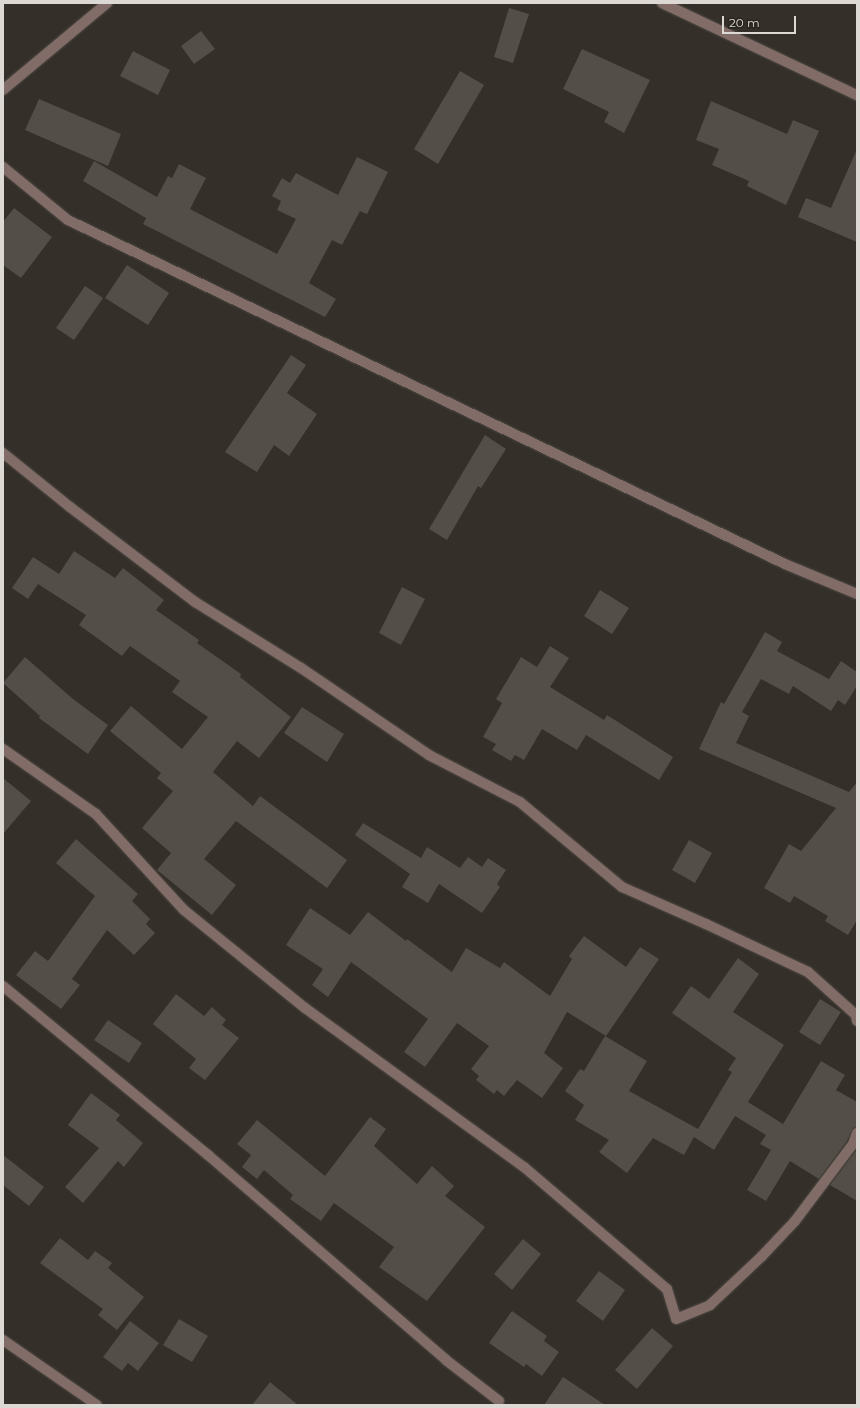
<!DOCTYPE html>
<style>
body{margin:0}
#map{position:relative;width:860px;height:1408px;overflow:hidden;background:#342f29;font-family:Montserrat,sans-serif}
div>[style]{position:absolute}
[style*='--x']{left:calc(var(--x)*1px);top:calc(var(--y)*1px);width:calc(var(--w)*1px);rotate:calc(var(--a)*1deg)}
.building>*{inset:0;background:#534e47}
.roads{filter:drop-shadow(0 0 1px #4f4a45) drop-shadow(0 0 1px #4f4a45)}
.minor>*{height:10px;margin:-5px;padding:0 5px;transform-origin:5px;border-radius:5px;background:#826c67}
span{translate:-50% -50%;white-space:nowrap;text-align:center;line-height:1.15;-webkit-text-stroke:3.5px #2a261f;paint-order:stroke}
.frame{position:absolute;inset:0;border:4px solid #dcd9d5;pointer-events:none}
.scale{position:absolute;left:722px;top:16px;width:74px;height:18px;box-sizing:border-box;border:2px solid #dcd9d5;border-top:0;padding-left:5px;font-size:12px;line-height:14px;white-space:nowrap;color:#dcd9d5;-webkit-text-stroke:3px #2a261f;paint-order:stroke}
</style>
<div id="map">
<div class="building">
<div style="clip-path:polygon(509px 8px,529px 14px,513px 63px,494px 57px)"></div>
<div style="clip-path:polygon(201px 31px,215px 49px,194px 64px,181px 46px)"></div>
<div style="clip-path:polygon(582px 49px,650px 80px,624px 133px,604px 122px,609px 112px,563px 89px)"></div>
<div style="clip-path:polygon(133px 51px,170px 70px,158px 95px,120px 76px)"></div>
<div style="clip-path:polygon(460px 71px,484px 85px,438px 164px,414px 149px)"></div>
<div style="clip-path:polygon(39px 99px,121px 134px,108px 166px,25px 130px)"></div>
<div style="clip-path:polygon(711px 101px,787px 134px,793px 120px,819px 131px,786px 205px,747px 186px,749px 181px,712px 165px,719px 149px,696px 140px)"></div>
<div style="clip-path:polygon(857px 149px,857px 242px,798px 217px,806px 198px,831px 208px)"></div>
<div style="clip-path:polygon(357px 157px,388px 172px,367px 214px,360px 211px,342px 245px,332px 240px,309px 283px,336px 299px,325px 317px,143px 224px,146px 218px,83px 181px,94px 161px,157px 197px,168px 176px,172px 178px,179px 164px,206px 178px,190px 209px,277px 254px,296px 219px,277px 210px,281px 201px,272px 196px,282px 178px,290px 183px,296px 173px,338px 195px)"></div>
<div style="clip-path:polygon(14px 208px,52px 237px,21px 278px,3px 265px,3px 222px)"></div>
<div style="clip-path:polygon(127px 265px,169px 293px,148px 325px,105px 298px)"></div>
<div style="clip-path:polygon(85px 286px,103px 298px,74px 340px,56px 328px)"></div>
<div style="clip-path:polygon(291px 355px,306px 365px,287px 393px,317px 414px,289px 456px,274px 445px,257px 472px,225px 452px)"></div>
<div style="clip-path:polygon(485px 435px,506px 449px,481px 488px,478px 486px,447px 540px,429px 529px)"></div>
<div style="clip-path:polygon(74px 551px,115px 578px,123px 568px,164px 600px,156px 610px,199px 640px,197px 643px,241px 674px,240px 677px,291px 717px,259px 758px,237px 741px,213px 772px,253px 806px,260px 796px,347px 860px,327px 888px,236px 821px,204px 859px,236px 885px,212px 915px,157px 870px,171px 853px,142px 828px,173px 791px,157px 778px,161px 773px,110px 731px,131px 706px,182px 749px,208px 717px,172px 692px,180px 681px,130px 646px,122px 656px,79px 625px,86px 615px,38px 584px,28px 599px,12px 588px,33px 557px,59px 574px)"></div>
<div style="clip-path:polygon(402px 587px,425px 599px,401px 645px,379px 633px)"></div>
<div style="clip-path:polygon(600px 590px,629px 608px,612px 634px,584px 616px)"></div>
<div style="clip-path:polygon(765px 632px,782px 642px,777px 651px,829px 679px,841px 661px,857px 672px,857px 686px,845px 705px,838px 700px,831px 711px,793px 686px,789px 694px,761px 679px,742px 712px,749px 716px,736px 743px,849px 792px,857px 782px,857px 920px,848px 935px,825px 921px,828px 916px,794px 896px,790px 903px,764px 888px,789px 844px,801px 851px,836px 808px,699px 749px,721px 702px,724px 704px)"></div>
<div style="clip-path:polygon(550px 646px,569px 658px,550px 687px,604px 720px,607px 715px,673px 757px,659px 780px,586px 735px,577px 750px,542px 729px,524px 760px,515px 755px,511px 761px,492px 750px,496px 744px,483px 737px,502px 703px,496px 699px,521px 657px,537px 667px)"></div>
<div style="clip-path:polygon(25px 657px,73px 699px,108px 725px,88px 754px,39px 718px,40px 716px,3px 683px)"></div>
<div style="clip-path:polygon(302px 707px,344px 734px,327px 762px,284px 733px)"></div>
<div style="clip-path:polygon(3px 778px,31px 801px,3px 834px)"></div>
<div style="clip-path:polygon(363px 823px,421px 858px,427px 847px,460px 868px,468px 857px,482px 867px,488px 858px,506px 870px,497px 884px,500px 887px,482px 913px,439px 884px,428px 903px,402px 887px,410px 874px,355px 835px)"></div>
<div style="clip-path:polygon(76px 839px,138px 894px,132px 901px,150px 919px,146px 924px,155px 933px,134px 955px,107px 930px,72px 979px,80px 985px,61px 1009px,16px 975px,35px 951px,48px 961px,95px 896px,56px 863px)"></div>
<div style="clip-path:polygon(689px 840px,712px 853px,695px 883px,672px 870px)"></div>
<div style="clip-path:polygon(310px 908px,350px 935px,368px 912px,406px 941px,407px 939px,452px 972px,466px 948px,500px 968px,504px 962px,550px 996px,572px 959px,569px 956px,584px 936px,626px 967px,640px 947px,659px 959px,606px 1036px,567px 1012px,544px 1053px,563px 1068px,542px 1098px,517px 1080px,504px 1096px,497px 1090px,494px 1094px,476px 1080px,479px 1076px,471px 1069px,489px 1046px,457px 1023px,425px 1067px,404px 1052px,428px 1019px,351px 962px,328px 997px,312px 985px,323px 969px,286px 945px)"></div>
<div style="clip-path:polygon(738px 958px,759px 974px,733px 1012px,784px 1045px,748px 1102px,783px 1124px,821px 1061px,845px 1075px,836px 1090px,857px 1102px,857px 1127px,853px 1128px,847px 1141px,819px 1179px,790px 1161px,766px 1201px,747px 1190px,771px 1150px,760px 1144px,766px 1135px,735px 1116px,714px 1150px,694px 1137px,684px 1155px,653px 1138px,627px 1173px,599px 1152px,609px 1140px,575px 1120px,584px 1105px,565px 1091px,580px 1069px,584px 1071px,605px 1036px,647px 1061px,629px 1091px,698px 1129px,732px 1072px,728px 1070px,736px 1058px,672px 1013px,691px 986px,709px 999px)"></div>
<div style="clip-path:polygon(176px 994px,204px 1016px,212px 1007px,226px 1020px,222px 1025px,239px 1038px,205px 1080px,189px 1068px,196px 1059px,153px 1024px)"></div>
<div style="clip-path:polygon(820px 999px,841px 1012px,820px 1045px,799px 1032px)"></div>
<div style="clip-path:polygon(108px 1020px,142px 1043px,129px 1063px,94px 1040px)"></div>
<div style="clip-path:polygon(91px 1093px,120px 1115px,116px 1120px,143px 1143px,124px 1167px,118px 1161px,83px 1203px,65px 1187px,99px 1148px,68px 1125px)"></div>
<div style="clip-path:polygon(370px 1117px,386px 1129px,374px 1146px,417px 1184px,432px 1166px,454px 1186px,445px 1196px,485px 1227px,427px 1301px,379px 1267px,394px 1247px,334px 1203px,321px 1221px,290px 1199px,293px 1195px,264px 1170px,257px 1179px,242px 1167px,251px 1155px,237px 1144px,257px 1120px,325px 1176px)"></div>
<div style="clip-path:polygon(857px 1149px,857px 1201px,830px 1185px)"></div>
<div style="clip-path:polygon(3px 1155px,44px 1187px,29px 1206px,3px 1185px)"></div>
<div style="clip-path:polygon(60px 1238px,88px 1260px,95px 1251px,112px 1263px,108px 1268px,144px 1297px,117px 1330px,98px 1315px,103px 1309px,40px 1263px)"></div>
<div style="clip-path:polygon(523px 1239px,541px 1254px,512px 1290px,494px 1274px)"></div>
<div style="clip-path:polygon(599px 1271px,625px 1290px,603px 1321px,576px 1301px)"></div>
<div style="clip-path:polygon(512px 1311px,547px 1336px,544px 1341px,559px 1352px,542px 1376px,526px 1364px,524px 1367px,489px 1343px)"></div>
<div style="clip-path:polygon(179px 1319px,208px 1336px,192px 1362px,163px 1345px)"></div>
<div style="clip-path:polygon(130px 1321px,159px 1343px,138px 1371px,128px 1363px,122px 1371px,103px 1357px)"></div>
<div style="clip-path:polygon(652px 1328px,673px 1346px,637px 1389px,615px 1370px)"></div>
<div style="clip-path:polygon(563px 1377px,605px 1405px,544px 1405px)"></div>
<div style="clip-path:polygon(270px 1382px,298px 1405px,252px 1405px)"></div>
</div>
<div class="roads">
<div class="minor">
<div style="--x:662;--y:3;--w:216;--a:25.3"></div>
<div style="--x:3;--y:90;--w:136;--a:-39.9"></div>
<div style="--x:3;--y:167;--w:84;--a:39.2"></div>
<div style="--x:68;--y:220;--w:795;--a:25.63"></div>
<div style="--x:785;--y:564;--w:78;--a:22.6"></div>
<div style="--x:3;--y:453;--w:86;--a:38.9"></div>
<div style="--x:70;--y:507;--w:157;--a:37.2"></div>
<div style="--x:195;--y:602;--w:125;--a:31.9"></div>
<div style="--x:301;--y:668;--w:155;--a:34.2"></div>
<div style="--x:429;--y:755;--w:102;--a:27.3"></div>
<div style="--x:520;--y:802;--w:133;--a:39.8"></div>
<div style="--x:622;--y:887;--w:92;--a:23.8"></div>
<div style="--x:706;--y:924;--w:113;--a:25.2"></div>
<div style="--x:808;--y:972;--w:64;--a:41.9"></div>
<div style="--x:856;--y:1015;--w:6;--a:81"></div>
<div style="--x:3;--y:749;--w:113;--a:35"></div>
<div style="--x:96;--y:814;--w:130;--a:47.5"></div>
<div style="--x:184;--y:910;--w:156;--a:39"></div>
<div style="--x:305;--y:1008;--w:271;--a:36"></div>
<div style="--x:524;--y:1167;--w:188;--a:40.5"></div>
<div style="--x:667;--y:1289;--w:31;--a:73"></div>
<div style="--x:676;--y:1319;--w:37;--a:-22"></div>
<div style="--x:710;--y:1305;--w:71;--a:-43.3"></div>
<div style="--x:762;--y:1256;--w:48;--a:-46.7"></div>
<div style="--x:795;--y:1221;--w:96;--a:-53"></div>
<div style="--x:853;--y:1144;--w:12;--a:-70"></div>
<div style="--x:3;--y:986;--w:266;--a:39.5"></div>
<div style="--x:208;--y:1155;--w:314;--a:40.7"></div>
<div style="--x:446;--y:1360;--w:67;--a:37.7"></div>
<div style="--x:3;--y:1340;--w:114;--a:34.7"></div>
</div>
</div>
<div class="frame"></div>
<div class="scale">20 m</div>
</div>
